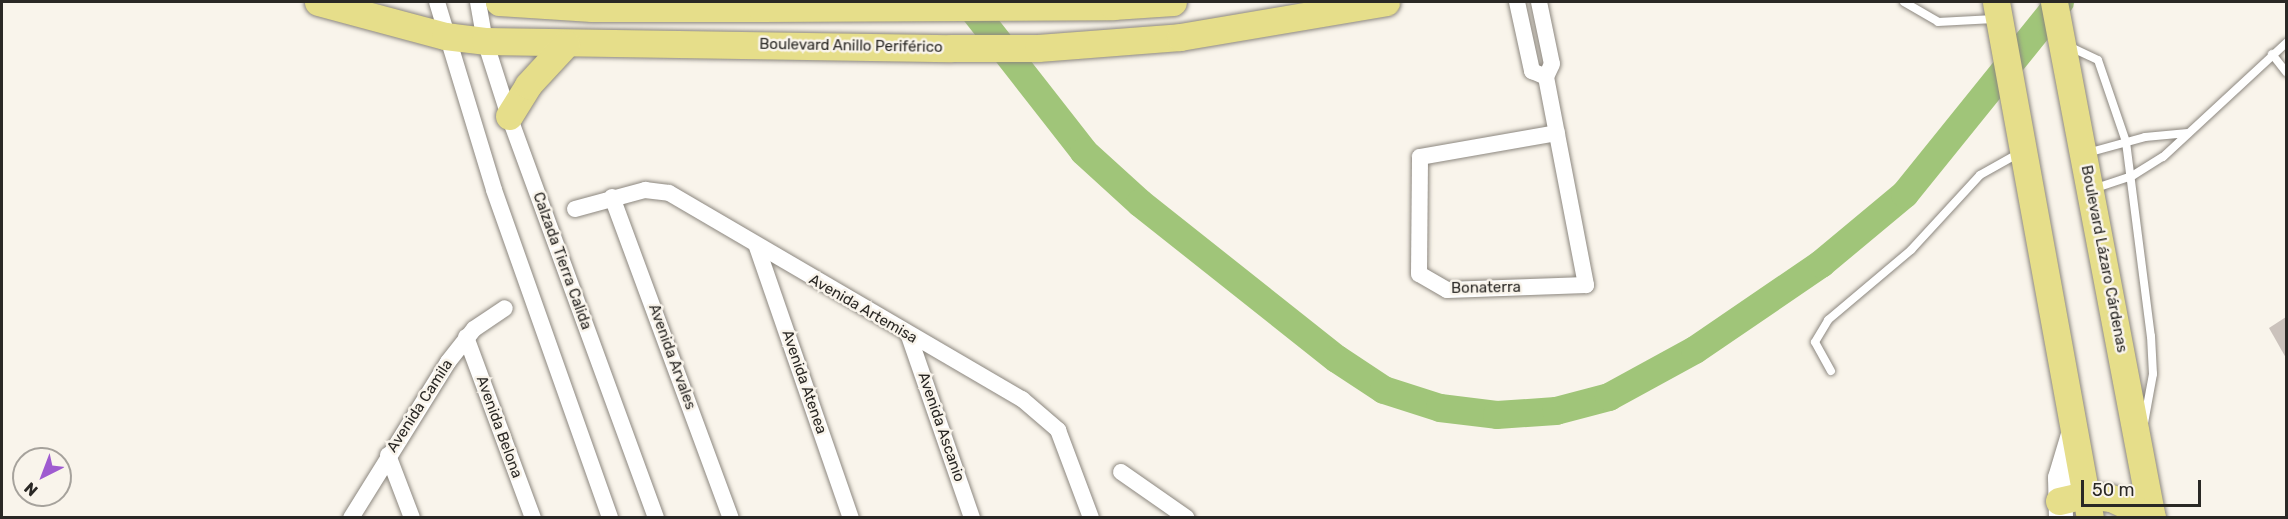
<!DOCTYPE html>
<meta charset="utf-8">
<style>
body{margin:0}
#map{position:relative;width:2288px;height:519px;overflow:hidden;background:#f9f4eb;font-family:Rubik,sans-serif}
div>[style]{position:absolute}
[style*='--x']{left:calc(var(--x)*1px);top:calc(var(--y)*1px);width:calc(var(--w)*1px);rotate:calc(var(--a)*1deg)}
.river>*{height:28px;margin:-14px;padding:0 14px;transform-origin:14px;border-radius:14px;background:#a0c579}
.building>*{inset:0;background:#cbc2bc}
.roads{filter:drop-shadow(0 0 2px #8c877f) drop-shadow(0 0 2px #8c877f)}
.lane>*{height:8px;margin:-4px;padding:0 4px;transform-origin:4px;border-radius:4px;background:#fff}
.street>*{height:16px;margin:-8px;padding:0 8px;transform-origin:8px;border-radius:8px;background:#fff}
.secondary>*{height:24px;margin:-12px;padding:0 12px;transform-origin:12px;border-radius:12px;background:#fff}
.primary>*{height:27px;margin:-13.5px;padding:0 13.5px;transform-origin:13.5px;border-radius:13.5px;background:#e6de8a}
span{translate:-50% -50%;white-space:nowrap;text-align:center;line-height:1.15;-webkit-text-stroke:5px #f9f4eb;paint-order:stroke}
.street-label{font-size:15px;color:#2a2825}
.frame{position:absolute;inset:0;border:3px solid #2a2825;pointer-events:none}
.north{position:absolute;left:12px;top:447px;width:60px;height:60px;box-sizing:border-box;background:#f9f4eb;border:2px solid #a6a29c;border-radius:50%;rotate:222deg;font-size:16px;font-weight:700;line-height:24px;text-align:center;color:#2a2825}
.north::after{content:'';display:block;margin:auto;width:21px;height:27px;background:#9f5bd0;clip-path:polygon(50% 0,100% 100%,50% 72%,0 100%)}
.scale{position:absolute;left:2081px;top:480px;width:120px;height:27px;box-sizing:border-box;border:3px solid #2a2825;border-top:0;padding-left:8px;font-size:18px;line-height:21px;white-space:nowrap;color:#2a2825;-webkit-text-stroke:4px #f9f4eb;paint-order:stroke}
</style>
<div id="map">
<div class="river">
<div style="--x:967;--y:2;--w:190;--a:52"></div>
<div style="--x:1084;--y:152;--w:76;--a:42.3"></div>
<div style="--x:1140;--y:203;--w:251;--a:38.4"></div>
<div style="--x:1337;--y:359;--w:56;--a:33.4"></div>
<div style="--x:1384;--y:390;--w:59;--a:17.8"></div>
<div style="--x:1440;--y:408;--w:57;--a:7"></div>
<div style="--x:1497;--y:415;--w:59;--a:-3.9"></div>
<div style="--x:1556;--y:411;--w:55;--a:-14.8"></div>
<div style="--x:1609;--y:397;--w:98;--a:-28.7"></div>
<div style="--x:1695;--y:350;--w:153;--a:-34.3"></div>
<div style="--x:1821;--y:264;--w:109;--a:-39.8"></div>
<div style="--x:1905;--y:194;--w:247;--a:-51.1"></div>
</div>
<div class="building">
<div style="clip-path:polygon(2286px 317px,2286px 358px,2269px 328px)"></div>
</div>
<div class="roads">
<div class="lane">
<div style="--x:1904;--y:2;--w:39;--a:30"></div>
<div style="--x:1938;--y:22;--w:56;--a:-3.1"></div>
<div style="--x:2066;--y:45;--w:35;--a:25"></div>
<div style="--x:2098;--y:60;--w:87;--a:71.1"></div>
<div style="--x:2126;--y:142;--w:196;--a:82.7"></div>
<div style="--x:2151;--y:336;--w:38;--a:87"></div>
<div style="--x:2153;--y:374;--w:50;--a:100.4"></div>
<div style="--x:2272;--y:54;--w:23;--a:52"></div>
<div style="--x:2087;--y:153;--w:60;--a:-15.4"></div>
<div style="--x:2145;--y:137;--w:43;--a:-5.3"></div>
<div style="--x:2093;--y:189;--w:41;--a:-18.4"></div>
<div style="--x:2132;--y:176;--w:36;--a:-32"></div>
<div style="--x:2163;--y:157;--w:168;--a:-42.8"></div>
<div style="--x:1831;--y:371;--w:33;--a:-119"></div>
<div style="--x:1815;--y:342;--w:26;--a:-59"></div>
<div style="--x:1828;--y:320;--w:109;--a:-40.1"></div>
<div style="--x:1911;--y:250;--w:102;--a:-47.4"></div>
<div style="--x:1980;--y:175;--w:45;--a:-29.4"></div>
</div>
<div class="street">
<div style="--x:437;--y:2;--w:196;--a:73.1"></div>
<div style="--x:494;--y:190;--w:348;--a:70.5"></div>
<div style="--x:478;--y:2;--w:40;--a:80"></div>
<div style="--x:485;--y:41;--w:79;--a:72.3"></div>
<div style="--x:509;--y:116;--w:428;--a:69.9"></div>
<div style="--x:1517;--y:2;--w:71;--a:77.7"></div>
<div style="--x:1532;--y:71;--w:15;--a:23"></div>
<div style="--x:1539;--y:2;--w:63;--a:78.2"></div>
<div style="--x:1552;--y:64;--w:14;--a:115"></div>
<div style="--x:1546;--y:77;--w:212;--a:79.1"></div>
<div style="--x:1586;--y:285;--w:139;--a:177.9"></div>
<div style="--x:1447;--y:290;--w:32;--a:-150"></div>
<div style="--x:1419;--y:274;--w:117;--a:-89.5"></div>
<div style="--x:1420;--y:157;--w:139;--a:-9.9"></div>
<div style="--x:612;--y:197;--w:342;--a:69.7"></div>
<div style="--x:575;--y:209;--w:73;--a:-15.2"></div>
<div style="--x:645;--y:190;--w:24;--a:7"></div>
<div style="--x:669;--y:193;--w:409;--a:30.3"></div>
<div style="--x:1022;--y:399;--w:48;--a:40.7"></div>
<div style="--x:1058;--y:430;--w:94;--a:69.4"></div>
<div style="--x:757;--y:247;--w:287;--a:70.9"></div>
<div style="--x:909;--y:336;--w:193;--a:70.9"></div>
<div style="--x:466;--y:337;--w:193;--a:69.7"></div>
<div style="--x:388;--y:455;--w:67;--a:69.1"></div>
<div style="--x:1121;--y:472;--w:80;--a:34.9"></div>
<div style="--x:351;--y:518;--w:184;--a:-58.1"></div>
<div style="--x:448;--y:362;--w:42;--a:-51.8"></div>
<div style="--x:474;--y:329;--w:37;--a:-34"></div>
</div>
<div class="secondary">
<div style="--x:2061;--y:518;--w:40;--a:-91.4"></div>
<div style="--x:2060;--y:478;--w:52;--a:-73.3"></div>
</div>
<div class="primary">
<div style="--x:318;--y:2;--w:131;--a:15"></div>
<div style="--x:445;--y:36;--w:40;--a:7.1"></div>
<div style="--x:485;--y:41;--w:466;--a:0.9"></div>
<div style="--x:951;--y:48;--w:87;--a:0"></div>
<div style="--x:1038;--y:48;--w:142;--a:-4.4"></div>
<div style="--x:1180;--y:37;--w:209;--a:-9.6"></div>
<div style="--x:499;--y:2;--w:93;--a:3.7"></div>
<div style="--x:592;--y:8;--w:169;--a:0"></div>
<div style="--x:761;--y:8;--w:352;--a:-0.3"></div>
<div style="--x:1113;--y:6;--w:60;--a:-3.8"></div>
<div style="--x:1996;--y:2;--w:524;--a:79.68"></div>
<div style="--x:2054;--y:2;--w:525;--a:79.25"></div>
<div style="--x:509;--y:116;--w:36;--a:-58"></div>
<div style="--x:528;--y:85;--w:56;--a:-47.2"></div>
<div style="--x:2059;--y:501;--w:28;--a:-13"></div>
<div style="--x:2086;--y:495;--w:25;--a:7"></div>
<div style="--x:2111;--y:498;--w:45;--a:24.9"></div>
</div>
</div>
<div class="street-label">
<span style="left:851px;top:46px;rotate:1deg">Boulevard Anillo Periférico</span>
<span style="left:2104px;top:259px;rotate:79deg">Boulevard Lázaro Cárdenas</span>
<span style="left:562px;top:261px;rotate:70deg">Calzada Tierra Calida</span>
<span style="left:1486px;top:288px;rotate:-1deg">Bonaterra</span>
<span style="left:863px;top:309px;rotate:30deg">Avenida Artemisa</span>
<span style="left:672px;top:357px;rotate:70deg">Avenida Arvales</span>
<span style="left:804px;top:382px;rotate:71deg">Avenida Atenea</span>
<span style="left:420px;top:406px;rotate:-57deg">Avenida Camila</span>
<span style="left:499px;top:427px;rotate:70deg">Avenida Belona</span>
<span style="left:941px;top:427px;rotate:71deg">Avenida Ascanio</span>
</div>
<div class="frame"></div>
<div class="north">N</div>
<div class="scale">50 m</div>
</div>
